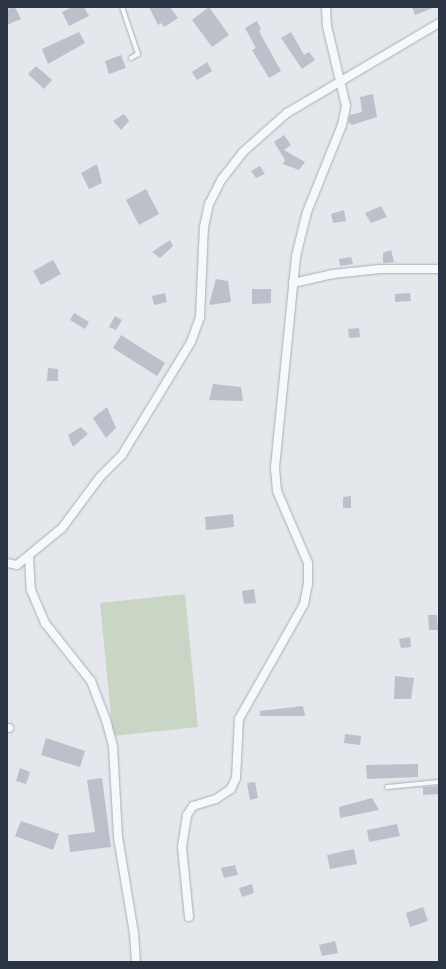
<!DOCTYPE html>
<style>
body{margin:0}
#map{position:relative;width:446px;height:969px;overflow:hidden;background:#e4e7ec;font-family:Manrope,sans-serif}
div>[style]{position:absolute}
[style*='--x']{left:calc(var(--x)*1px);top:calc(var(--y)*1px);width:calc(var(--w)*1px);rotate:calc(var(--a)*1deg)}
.green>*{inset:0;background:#c9d6c5}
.building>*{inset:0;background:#bbc0ca}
.roads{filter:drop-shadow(0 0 1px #a9aeb7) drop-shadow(0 0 1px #a9aeb7)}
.service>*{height:4px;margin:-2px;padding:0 2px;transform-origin:2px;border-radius:2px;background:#f7f8fa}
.minor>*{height:8px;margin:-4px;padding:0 4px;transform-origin:4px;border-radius:4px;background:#f7f8fa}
span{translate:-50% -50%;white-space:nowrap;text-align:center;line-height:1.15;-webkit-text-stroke:4px #f4f6f9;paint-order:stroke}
.frame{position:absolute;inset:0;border:8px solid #2b3445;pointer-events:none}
</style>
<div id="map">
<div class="green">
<div style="clip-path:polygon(185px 594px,198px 727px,113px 736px,100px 603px)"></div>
</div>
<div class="building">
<div style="clip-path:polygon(15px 7px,21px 19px,7px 25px,7px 9px)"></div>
<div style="clip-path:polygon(72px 7px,84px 7px,89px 16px,69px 26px,62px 12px)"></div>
<div style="clip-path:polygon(149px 7px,170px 7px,178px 18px,164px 27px,161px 23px,158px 25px)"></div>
<div style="clip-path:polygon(209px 7px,229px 35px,212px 47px,192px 20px)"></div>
<div style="clip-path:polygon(412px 7px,435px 7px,415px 15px)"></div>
<div style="clip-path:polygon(257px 21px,261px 29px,259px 31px,281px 71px,269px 78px,252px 50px,256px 48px,245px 28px)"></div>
<div style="clip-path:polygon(79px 32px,85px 43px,48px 64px,42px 49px)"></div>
<div style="clip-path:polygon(291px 32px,304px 55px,309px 52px,315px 60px,302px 69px,281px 38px)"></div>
<div style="clip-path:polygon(121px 55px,126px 68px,109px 74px,105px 61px)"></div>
<div style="clip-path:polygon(207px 62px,212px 71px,197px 80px,192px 72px)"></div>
<div style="clip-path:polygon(36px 66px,52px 80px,44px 89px,28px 74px)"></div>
<div style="clip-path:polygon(373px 94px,377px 117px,352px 125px,348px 122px,350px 115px,362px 112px,360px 97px)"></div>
<div style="clip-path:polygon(124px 114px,129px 121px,121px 130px,113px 121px)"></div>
<div style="clip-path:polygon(284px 135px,291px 145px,284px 150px,305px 162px,299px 170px,283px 164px,285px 160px,274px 142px)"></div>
<div style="clip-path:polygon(97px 164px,102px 183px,89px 189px,81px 173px)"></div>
<div style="clip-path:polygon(260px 166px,265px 174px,256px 178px,251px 171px)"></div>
<div style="clip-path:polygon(146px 189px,159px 214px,139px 225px,126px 200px)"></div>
<div style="clip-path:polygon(381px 206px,387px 217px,371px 223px,365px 213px)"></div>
<div style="clip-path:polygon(344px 210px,346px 221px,333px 223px,331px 214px)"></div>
<div style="clip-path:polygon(170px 240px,173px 246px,160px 258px,152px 252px)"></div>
<div style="clip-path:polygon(391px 250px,394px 262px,383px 263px,383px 253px)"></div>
<div style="clip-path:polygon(351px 257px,353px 264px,340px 266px,339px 259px)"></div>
<div style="clip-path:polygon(53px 260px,61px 274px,41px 285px,33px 271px)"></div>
<div style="clip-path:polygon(216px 279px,228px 281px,231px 302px,209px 305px)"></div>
<div style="clip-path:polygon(252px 289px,271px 289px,271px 303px,252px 304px)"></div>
<div style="clip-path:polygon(165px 293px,167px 302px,154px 305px,152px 296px)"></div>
<div style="clip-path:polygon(410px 293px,411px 301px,395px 302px,395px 294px)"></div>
<div style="clip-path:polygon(74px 313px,89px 322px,85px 329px,70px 320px)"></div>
<div style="clip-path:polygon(115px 316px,122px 320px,116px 330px,109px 327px)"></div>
<div style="clip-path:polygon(359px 328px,360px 337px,349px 338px,348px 329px)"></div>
<div style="clip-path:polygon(121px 335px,165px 363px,157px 376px,113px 348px)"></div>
<div style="clip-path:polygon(48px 368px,58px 369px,58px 381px,47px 381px)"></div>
<div style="clip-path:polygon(213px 384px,241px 387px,243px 401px,209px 400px)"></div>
<div style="clip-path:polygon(107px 407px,116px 428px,106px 438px,93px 418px)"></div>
<div style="clip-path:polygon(81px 427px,88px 434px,73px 447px,68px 435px)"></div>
<div style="clip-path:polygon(351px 496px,351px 508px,343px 508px,343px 497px)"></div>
<div style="clip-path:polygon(233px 514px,234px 527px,206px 530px,205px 517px)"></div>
<div style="clip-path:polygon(254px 589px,256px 603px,244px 604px,242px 591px)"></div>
<div style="clip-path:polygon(428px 615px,437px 615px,438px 630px,429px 630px)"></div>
<div style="clip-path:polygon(410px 637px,411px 647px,401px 648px,399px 639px)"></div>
<div style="clip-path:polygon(395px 676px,414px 678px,411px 699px,394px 699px)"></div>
<div style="clip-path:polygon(303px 706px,305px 716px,260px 716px,260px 711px)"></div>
<div style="clip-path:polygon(345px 734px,361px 736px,360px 745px,344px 743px)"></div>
<div style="clip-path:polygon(46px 738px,85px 751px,80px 767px,41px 755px)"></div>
<div style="clip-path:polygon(418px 764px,418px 777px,367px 779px,366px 765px)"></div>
<div style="clip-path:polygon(20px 768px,30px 772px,26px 784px,16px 781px)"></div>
<div style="clip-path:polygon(102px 778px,111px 847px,70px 852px,68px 835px,95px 832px,87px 780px)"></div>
<div style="clip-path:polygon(255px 782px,258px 798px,250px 800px,247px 783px)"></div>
<div style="clip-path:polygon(439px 786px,439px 794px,423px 795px,423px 787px)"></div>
<div style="clip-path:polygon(372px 798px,379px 810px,340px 818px,339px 807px)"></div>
<div style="clip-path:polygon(21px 821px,59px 834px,53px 850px,15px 836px)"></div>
<div style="clip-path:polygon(397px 824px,400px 836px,369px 842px,367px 830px)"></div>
<div style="clip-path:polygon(354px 849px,357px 864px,330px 869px,327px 855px)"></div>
<div style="clip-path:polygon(235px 865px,238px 875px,224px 878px,221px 868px)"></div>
<div style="clip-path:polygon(252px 884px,254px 893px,242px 897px,239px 888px)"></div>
<div style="clip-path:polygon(423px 907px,428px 921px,410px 927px,406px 913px)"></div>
<div style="clip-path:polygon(335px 941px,338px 953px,322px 956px,319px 945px)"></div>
</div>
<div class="roads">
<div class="service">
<div style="--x:122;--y:7;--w:50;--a:71.2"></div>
<div style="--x:138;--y:54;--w:8;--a:150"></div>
<div style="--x:387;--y:787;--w:52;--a:-5.5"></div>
</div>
<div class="minor">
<div style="--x:293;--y:283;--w:41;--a:-12.7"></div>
<div style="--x:333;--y:274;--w:47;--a:-6.1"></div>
<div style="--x:380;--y:269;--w:59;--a:0"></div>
<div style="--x:29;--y:556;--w:34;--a:87"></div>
<div style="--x:31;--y:590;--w:36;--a:67"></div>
<div style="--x:45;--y:623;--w:74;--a:51.6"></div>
<div style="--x:91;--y:681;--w:42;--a:69"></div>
<div style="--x:106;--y:720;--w:28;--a:75"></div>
<div style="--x:113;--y:747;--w:90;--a:86.8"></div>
<div style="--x:118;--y:837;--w:98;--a:80.6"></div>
<div style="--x:134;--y:934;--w:28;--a:86"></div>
<div style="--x:7;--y:563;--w:10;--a:11"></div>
<div style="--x:17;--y:565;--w:58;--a:-39.4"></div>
<div style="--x:62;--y:528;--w:64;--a:-53.3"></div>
<div style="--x:100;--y:477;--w:31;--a:-45"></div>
<div style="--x:122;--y:455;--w:132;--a:-58.6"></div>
<div style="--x:191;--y:342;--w:27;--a:-70"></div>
<div style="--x:200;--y:317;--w:90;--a:-87.5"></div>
<div style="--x:204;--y:227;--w:24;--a:-78"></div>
<div style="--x:209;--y:204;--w:28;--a:-63"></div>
<div style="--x:222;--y:179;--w:34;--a:-52"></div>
<div style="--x:243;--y:152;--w:59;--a:-41.6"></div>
<div style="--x:287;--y:113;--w:177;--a:-30.6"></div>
<div style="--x:7;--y:728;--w:2;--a:0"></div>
<div style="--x:189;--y:917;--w:70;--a:-95.7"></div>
<div style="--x:182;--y:847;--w:32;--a:-81"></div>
<div style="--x:187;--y:815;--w:11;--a:-56"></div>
<div style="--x:193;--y:806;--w:24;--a:-17"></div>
<div style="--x:216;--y:799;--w:18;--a:-34"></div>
<div style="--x:231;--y:789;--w:12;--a:-66"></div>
<div style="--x:236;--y:778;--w:59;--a:-87.1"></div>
<div style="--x:239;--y:719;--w:132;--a:-60.5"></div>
<div style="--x:304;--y:604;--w:20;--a:-79"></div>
<div style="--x:308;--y:584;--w:21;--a:-90"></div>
<div style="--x:308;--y:563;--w:78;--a:-113.3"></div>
<div style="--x:277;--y:491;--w:24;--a:-95"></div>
<div style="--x:275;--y:467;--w:212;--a:-84.3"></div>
<div style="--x:296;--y:256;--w:45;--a:-76"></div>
<div style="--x:307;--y:212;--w:94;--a:-68.1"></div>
<div style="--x:342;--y:125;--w:19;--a:-78"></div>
<div style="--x:346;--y:106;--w:82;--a:-103.4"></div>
<div style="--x:327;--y:26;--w:19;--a:-93"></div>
</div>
</div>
<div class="frame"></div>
</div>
